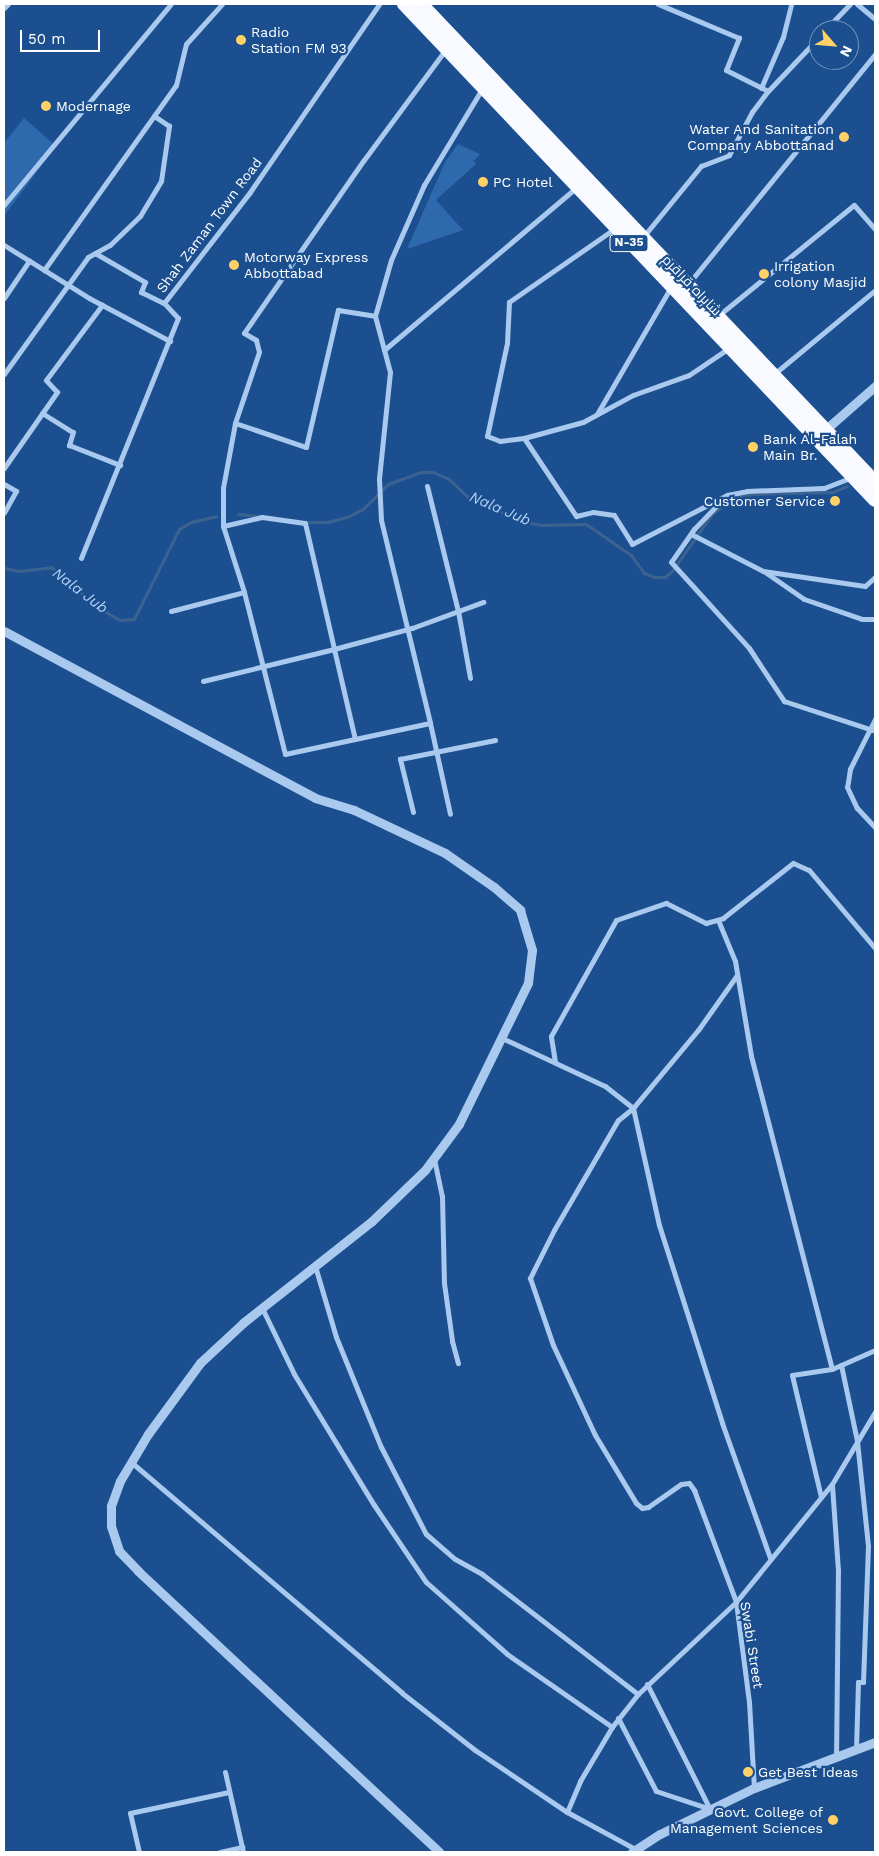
<!DOCTYPE html>
<meta charset="utf-8">
<style>
body{margin:0}
#map{position:relative;width:879px;height:1856px;overflow:hidden;background:#1b4f8f;font-family:"Work Sans",Cairo,sans-serif}
div>[style]{position:absolute}
[style*='--x']{left:calc(var(--x)*1px);top:calc(var(--y)*1px);width:calc(var(--w)*1px);rotate:calc(var(--a)*1deg)}
.green>*{inset:0;background:#2e69ad}
.stream>*{height:3px;margin:-1.5px;padding:0 1.5px;transform-origin:1.5px;border-radius:1.5px;background:#3c6290}
.minor>*{height:5px;margin:-2.5px;padding:0 2.5px;transform-origin:2.5px;border-radius:2.5px;background:#a9c9ee}
.tertiary>*{height:9px;margin:-4.5px;padding:0 4.5px;transform-origin:4.5px;border-radius:4.5px;background:#a9c9ee}
.trunk>*{height:14px;margin:-7px;padding:0 7px;transform-origin:7px;border-radius:7px;background:#f8faff}
.dots>*{width:14px;height:14px;translate:-50% -50%;box-sizing:border-box;border:2px solid #1b4f8f;border-radius:50%}
span{translate:-50% -50%;white-space:nowrap;text-align:center;line-height:1.15;-webkit-text-stroke:4.5px #1b4f8f;paint-order:stroke}
.shield-label span{padding:1px 4px;background:#1b4f8f;border:1px solid;border-radius:4px;-webkit-text-stroke-width:0}
.shield-label{font-size:12px;color:#fff;font-weight:700}
.poi-label{font-size:14px;color:#fff}
.left{translate:0 -50%;text-align:left}
.right{translate:-100% -50%;text-align:right}
.street-label{font-size:14px;color:#fff}
.water-label{font-size:15px;color:#b5d3f5;font-style:italic}
.frame{position:absolute;inset:0;border:5px solid #fff;pointer-events:none}
.north{position:absolute;left:809px;top:20px;width:50px;height:50px;box-sizing:border-box;background:#1b4f8f;border:1px solid #7695bc;border-radius:50%;rotate:117deg;font-size:14px;font-weight:700;line-height:20px;text-align:center;color:#fff}
.north::after{content:'';display:block;margin:auto;width:18px;height:22px;background:#ffd166;clip-path:polygon(50% 0,100% 100%,50% 72%,0 100%)}
.scale{position:absolute;left:20px;top:30px;width:80px;height:22px;box-sizing:border-box;border:2px solid #fff;border-top:0;padding-left:6px;font-size:15px;line-height:18px;white-space:nowrap;color:#fff;-webkit-text-stroke:4px #1b4f8f;paint-order:stroke}
</style>
<div id="map">
<div class="green">
<div style="clip-path:polygon(24px 118px,56px 146px,4px 216px,4px 143px)"></div>
<div style="clip-path:polygon(458px 144px,480px 154px,474px 161px,476px 164px,436px 200px,463px 230px,407px 249px,445px 162px)"></div>
</div>
<div class="stream">
<div style="--x:238;--y:514;--w:20;--a:6"></div>
<div style="--x:303;--y:522;--w:25;--a:0"></div>
<div style="--x:328;--y:522;--w:20;--a:-15"></div>
<div style="--x:347;--y:517;--w:18;--a:-27"></div>
<div style="--x:363;--y:509;--w:35;--a:-45"></div>
<div style="--x:388;--y:484;--w:35;--a:-20"></div>
<div style="--x:421;--y:472;--w:12;--a:0"></div>
<div style="--x:433;--y:472;--w:17;--a:24"></div>
<div style="--x:449;--y:479;--w:29;--a:44"></div>
<div style="--x:470;--y:499;--w:57;--a:22.5"></div>
<div style="--x:523;--y:521;--w:18;--a:13"></div>
<div style="--x:541;--y:525;--w:45;--a:-1.3"></div>
<div style="--x:586;--y:524;--w:55;--a:34.6"></div>
<div style="--x:631;--y:555;--w:22;--a:54"></div>
<div style="--x:644;--y:573;--w:11;--a:22"></div>
<div style="--x:654;--y:577;--w:11;--a:0"></div>
<div style="--x:665;--y:577;--w:9;--a:-41"></div>
<div style="--x:672;--y:571;--w:70;--a:-54.9"></div>
<div style="--x:712;--y:514;--w:24;--a:-38"></div>
<div style="--x:731;--y:499;--w:23;--a:-13"></div>
<div style="--x:753;--y:494;--w:80;--a:-1.4"></div>
<div style="--x:833;--y:492;--w:15;--a:-23"></div>
<div style="--x:4;--y:568;--w:16;--a:11"></div>
<div style="--x:20;--y:571;--w:31;--a:-7"></div>
<div style="--x:51;--y:567;--w:63;--a:40.5"></div>
<div style="--x:99;--y:608;--w:24;--a:30"></div>
<div style="--x:120;--y:620;--w:14;--a:-4"></div>
<div style="--x:134;--y:619;--w:101;--a:-63.4"></div>
<div style="--x:179;--y:529;--w:14;--a:-30"></div>
<div style="--x:191;--y:522;--w:26;--a:-13"></div>
</div>
<div class="minor">
<div style="--x:857;--y:4;--w:23;--a:40"></div>
<div style="--x:4;--y:8;--w:6;--a:-45"></div>
<div style="--x:825;--y:30;--w:36;--a:-46"></div>
<div style="--x:446;--y:49;--w:139;--a:126.5"></div>
<div style="--x:363;--y:161;--w:209;--a:124.7"></div>
<div style="--x:244;--y:333;--w:14;--a:30"></div>
<div style="--x:256;--y:340;--w:12;--a:76"></div>
<div style="--x:259;--y:352;--w:75;--a:108.7"></div>
<div style="--x:235;--y:423;--w:66;--a:100.5"></div>
<div style="--x:223;--y:488;--w:38;--a:90"></div>
<div style="--x:223;--y:526;--w:69;--a:72.3"></div>
<div style="--x:244;--y:592;--w:167;--a:75.8"></div>
<div style="--x:285;--y:754;--w:148;--a:-12.1"></div>
<div style="--x:430;--y:723;--w:93;--a:77.6"></div>
<div style="--x:761;--y:88;--w:56;--a:-66.7"></div>
<div style="--x:783;--y:37;--w:34;--a:-76"></div>
<div style="--x:768;--y:91;--w:74;--a:-46.6"></div>
<div style="--x:4;--y:205;--w:261;--a:-50.3"></div>
<div style="--x:614;--y:229;--w:128;--a:145.2"></div>
<div style="--x:509;--y:302;--w:41;--a:92.8"></div>
<div style="--x:507;--y:343;--w:95;--a:102.1"></div>
<div style="--x:487;--y:436;--w:14;--a:21"></div>
<div style="--x:500;--y:441;--w:24;--a:-7"></div>
<div style="--x:524;--y:438;--w:61;--a:-15.2"></div>
<div style="--x:583;--y:422;--w:57;--a:-28.4"></div>
<div style="--x:633;--y:395;--w:59;--a:-19.7"></div>
<div style="--x:689;--y:375;--w:48;--a:-34"></div>
<div style="--x:643;--y:237;--w:92;--a:-50.8"></div>
<div style="--x:701;--y:166;--w:30;--a:-21"></div>
<div style="--x:729;--y:155;--w:49;--a:-61.9"></div>
<div style="--x:752;--y:112;--w:26;--a:-53"></div>
<div style="--x:768;--y:91;--w:47;--a:-153.4"></div>
<div style="--x:726;--y:70;--w:35;--a:-68"></div>
<div style="--x:739;--y:38;--w:88;--a:-157.2"></div>
<div style="--x:4;--y:245;--w:100;--a:31.9"></div>
<div style="--x:89;--y:298;--w:92;--a:28"></div>
<div style="--x:95;--y:253;--w:58;--a:30.1"></div>
<div style="--x:145;--y:282;--w:11;--a:112"></div>
<div style="--x:141;--y:292;--w:25;--a:26"></div>
<div style="--x:44;--y:270;--w:227;--a:-54.5"></div>
<div style="--x:176;--y:85;--w:42;--a:-76.3"></div>
<div style="--x:186;--y:44;--w:54;--a:-48"></div>
<div style="--x:689;--y:283;--w:295;--a:-50.9"></div>
<div style="--x:4;--y:298;--w:45;--a:-56"></div>
<div style="--x:719;--y:315;--w:174;--a:-39.2"></div>
<div style="--x:854;--y:205;--w:32;--a:49"></div>
<div style="--x:375;--y:316;--w:58;--a:75"></div>
<div style="--x:390;--y:372;--w:108;--a:95.9"></div>
<div style="--x:379;--y:479;--w:41;--a:87.2"></div>
<div style="--x:381;--y:520;--w:209;--a:76.4"></div>
<div style="--x:384;--y:350;--w:251;--a:-40.2"></div>
<div style="--x:4;--y:374;--w:144;--a:-54.3"></div>
<div style="--x:88;--y:257;--w:25;--a:-29"></div>
<div style="--x:110;--y:245;--w:42;--a:-44"></div>
<div style="--x:140;--y:216;--w:41;--a:-59"></div>
<div style="--x:161;--y:181;--w:56;--a:-81.7"></div>
<div style="--x:169;--y:126;--w:18;--a:-146"></div>
<div style="--x:774;--y:374;--w:131;--a:-39.7"></div>
<div style="--x:42;--y:413;--w:36;--a:32"></div>
<div style="--x:73;--y:432;--w:14;--a:107"></div>
<div style="--x:69;--y:445;--w:55;--a:21.4"></div>
<div style="--x:597;--y:414;--w:147;--a:-59.8"></div>
<div style="--x:235;--y:423;--w:75;--a:18.7"></div>
<div style="--x:306;--y:447;--w:141;--a:-76.9"></div>
<div style="--x:338;--y:310;--w:37;--a:9"></div>
<div style="--x:375;--y:316;--w:58;--a:-74.1"></div>
<div style="--x:391;--y:260;--w:82;--a:-66.3"></div>
<div style="--x:424;--y:185;--w:112;--a:-58.9"></div>
<div style="--x:524;--y:438;--w:94;--a:56.3"></div>
<div style="--x:576;--y:516;--w:17;--a:-13"></div>
<div style="--x:593;--y:512;--w:21;--a:8"></div>
<div style="--x:614;--y:515;--w:34;--a:58"></div>
<div style="--x:632;--y:544;--w:107;--a:-27.3"></div>
<div style="--x:727;--y:495;--w:20;--a:-11"></div>
<div style="--x:747;--y:491;--w:77;--a:-2.2"></div>
<div style="--x:824;--y:488;--w:30;--a:-21"></div>
<div style="--x:4;--y:468;--w:93;--a:-55.1"></div>
<div style="--x:57;--y:392;--w:16;--a:-133"></div>
<div style="--x:46;--y:380;--w:94;--a:-53.3"></div>
<div style="--x:4;--y:484;--w:14;--a:30"></div>
<div style="--x:16;--y:491;--w:25;--a:119"></div>
<div style="--x:427;--y:486;--w:129;--a:76.1"></div>
<div style="--x:458;--y:611;--w:68;--a:79.8"></div>
<div style="--x:723;--y:499;--w:42;--a:134"></div>
<div style="--x:694;--y:529;--w:40;--a:124.9"></div>
<div style="--x:671;--y:562;--w:116;--a:47.8"></div>
<div style="--x:749;--y:648;--w:64;--a:56.6"></div>
<div style="--x:784;--y:701;--w:96;--a:18.2"></div>
<div style="--x:223;--y:526;--w:40;--a:-13"></div>
<div style="--x:262;--y:517;--w:43;--a:7.9"></div>
<div style="--x:305;--y:523;--w:129;--a:77"></div>
<div style="--x:334;--y:649;--w:81;--a:-15.1"></div>
<div style="--x:412;--y:628;--w:76;--a:-20.1"></div>
<div style="--x:691;--y:534;--w:81;--a:27.2"></div>
<div style="--x:763;--y:571;--w:103;--a:8.4"></div>
<div style="--x:865;--y:586;--w:13;--a:-42"></div>
<div style="--x:81;--y:558;--w:259;--a:-68"></div>
<div style="--x:178;--y:318;--w:21;--a:-133"></div>
<div style="--x:164;--y:303;--w:140;--a:-52.2"></div>
<div style="--x:250;--y:192;--w:228;--a:-55.5"></div>
<div style="--x:765;--y:572;--w:47;--a:34.7"></div>
<div style="--x:804;--y:599;--w:61;--a:19"></div>
<div style="--x:862;--y:619;--w:13;--a:0"></div>
<div style="--x:171;--y:611;--w:75;--a:-14.6"></div>
<div style="--x:203;--y:681;--w:135;--a:-13.7"></div>
<div style="--x:334;--y:649;--w:92;--a:76.9"></div>
<div style="--x:875;--y:719;--w:56;--a:116.6"></div>
<div style="--x:850;--y:769;--w:18;--a:99"></div>
<div style="--x:847;--y:787;--w:23;--a:65"></div>
<div style="--x:857;--y:808;--w:26;--a:47"></div>
<div style="--x:413;--y:812;--w:55;--a:-103.8"></div>
<div style="--x:400;--y:759;--w:97;--a:-11.3"></div>
<div style="--x:718;--y:920;--w:44;--a:67.5"></div>
<div style="--x:735;--y:961;--w:96;--a:80.4"></div>
<div style="--x:751;--y:1056;--w:323;--a:75.5"></div>
<div style="--x:737;--y:975;--w:67;--a:125.3"></div>
<div style="--x:698;--y:1030;--w:102;--a:129.8"></div>
<div style="--x:633;--y:1108;--w:19;--a:141"></div>
<div style="--x:618;--y:1120;--w:127;--a:120.2"></div>
<div style="--x:554;--y:1230;--w:54;--a:116.6"></div>
<div style="--x:530;--y:1278;--w:71;--a:71.1"></div>
<div style="--x:553;--y:1345;--w:99;--a:65"></div>
<div style="--x:595;--y:1435;--w:79;--a:58.9"></div>
<div style="--x:636;--y:1503;--w:8;--a:40"></div>
<div style="--x:642;--y:1508;--w:6;--a:-9"></div>
<div style="--x:648;--y:1507;--w:40;--a:-34.9"></div>
<div style="--x:681;--y:1484;--w:8;--a:-7"></div>
<div style="--x:689;--y:1483;--w:9;--a:54"></div>
<div style="--x:694;--y:1490;--w:120;--a:69.4"></div>
<div style="--x:736;--y:1602;--w:101;--a:82.6"></div>
<div style="--x:749;--y:1702;--w:86;--a:86.7"></div>
<div style="--x:502;--y:1038;--w:114;--a:25"></div>
<div style="--x:605;--y:1086;--w:36;--a:38"></div>
<div style="--x:633;--y:1108;--w:120;--a:77.5"></div>
<div style="--x:659;--y:1225;--w:208;--a:72.3"></div>
<div style="--x:722;--y:1423;--w:143;--a:70.4"></div>
<div style="--x:555;--y:1062;--w:26;--a:-99"></div>
<div style="--x:551;--y:1036;--w:133;--a:-60.7"></div>
<div style="--x:616;--y:920;--w:53;--a:-18.8"></div>
<div style="--x:666;--y:903;--w:45;--a:26.6"></div>
<div style="--x:706;--y:923;--w:18;--a:-16"></div>
<div style="--x:723;--y:918;--w:89;--a:-38.2"></div>
<div style="--x:793;--y:863;--w:17;--a:24"></div>
<div style="--x:809;--y:870;--w:102;--a:49.8"></div>
<div style="--x:434;--y:1159;--w:38;--a:78"></div>
<div style="--x:442;--y:1196;--w:87;--a:88.7"></div>
<div style="--x:444;--y:1283;--w:59;--a:82.1"></div>
<div style="--x:452;--y:1341;--w:23;--a:75"></div>
<div style="--x:315;--y:1266;--w:74;--a:73.5"></div>
<div style="--x:336;--y:1337;--w:119;--a:67.8"></div>
<div style="--x:381;--y:1447;--w:98;--a:62.7"></div>
<div style="--x:426;--y:1534;--w:38;--a:41"></div>
<div style="--x:455;--y:1559;--w:31;--a:29"></div>
<div style="--x:482;--y:1574;--w:197;--a:37.6"></div>
<div style="--x:262;--y:1308;--w:73;--a:64.1"></div>
<div style="--x:294;--y:1374;--w:153;--a:58.6"></div>
<div style="--x:374;--y:1505;--w:93;--a:56"></div>
<div style="--x:426;--y:1582;--w:108;--a:41.6"></div>
<div style="--x:507;--y:1654;--w:128;--a:34.8"></div>
<div style="--x:841;--y:1365;--w:78;--a:78.1"></div>
<div style="--x:857;--y:1441;--w:106;--a:84"></div>
<div style="--x:868;--y:1546;--w:136;--a:92.1"></div>
<div style="--x:863;--y:1682;--w:5;--a:180"></div>
<div style="--x:858;--y:1682;--w:66;--a:91.7"></div>
<div style="--x:131;--y:1462;--w:356;--a:40.4"></div>
<div style="--x:402;--y:1693;--w:93;--a:38"></div>
<div style="--x:475;--y:1750;--w:111;--a:34"></div>
<div style="--x:567;--y:1812;--w:80;--a:28.5"></div>
<div style="--x:832;--y:1485;--w:85;--a:86"></div>
<div style="--x:838;--y:1570;--w:186;--a:90.6"></div>
<div style="--x:821;--y:1497;--w:125;--a:-103.4"></div>
<div style="--x:792;--y:1375;--w:40;--a:-8.5"></div>
<div style="--x:832;--y:1369;--w:47;--a:-23.8"></div>
<div style="--x:647;--y:1684;--w:140;--a:63.3"></div>
<div style="--x:618;--y:1718;--w:82;--a:62.5"></div>
<div style="--x:656;--y:1791;--w:57;--a:18.4"></div>
<div style="--x:225;--y:1772;--w:82;--a:77.3"></div>
<div style="--x:567;--y:1812;--w:34;--a:-67"></div>
<div style="--x:580;--y:1781;--w:63;--a:-59.3"></div>
<div style="--x:612;--y:1727;--w:42;--a:-51.8"></div>
<div style="--x:638;--y:1694;--w:134;--a:-43.2"></div>
<div style="--x:736;--y:1602;--w:152;--a:-50.9"></div>
<div style="--x:832;--y:1484;--w:84;--a:-59.2"></div>
<div style="--x:139;--y:1852;--w:40;--a:-103"></div>
<div style="--x:130;--y:1813;--w:101;--a:-12"></div>
<div style="--x:220;--y:1852;--w:23;--a:-13"></div>
</div>
<div class="tertiary">
<div style="--x:825;--y:430;--w:67;--a:-41.3"></div>
<div style="--x:4;--y:631;--w:353;--a:28.2"></div>
<div style="--x:315;--y:798;--w:41;--a:17.1"></div>
<div style="--x:354;--y:810;--w:101;--a:25.3"></div>
<div style="--x:445;--y:853;--w:60;--a:34.8"></div>
<div style="--x:494;--y:887;--w:35;--a:41"></div>
<div style="--x:520;--y:910;--w:42;--a:73.3"></div>
<div style="--x:532;--y:950;--w:33;--a:97"></div>
<div style="--x:528;--y:983;--w:157;--a:116.1"></div>
<div style="--x:459;--y:1124;--w:57;--a:126.5"></div>
<div style="--x:425;--y:1170;--w:74;--a:136.1"></div>
<div style="--x:372;--y:1221;--w:164;--a:141.7"></div>
<div style="--x:243;--y:1323;--w:59;--a:137.1"></div>
<div style="--x:200;--y:1363;--w:88;--a:126.2"></div>
<div style="--x:148;--y:1434;--w:55;--a:120.8"></div>
<div style="--x:120;--y:1481;--w:27;--a:110"></div>
<div style="--x:111;--y:1506;--w:20;--a:90"></div>
<div style="--x:111;--y:1526;--w:26;--a:72"></div>
<div style="--x:119;--y:1551;--w:28;--a:46"></div>
<div style="--x:138;--y:1571;--w:412;--a:43"></div>
<div style="--x:632;--y:1852;--w:33;--a:-33"></div>
<div style="--x:660;--y:1834;--w:105;--a:-26.1"></div>
<div style="--x:754;--y:1788;--w:129;--a:-20.8"></div>
</div>
<div class="trunk">
<div style="--x:404;--y:4;--w:684;--a:46.48"></div>
<div style="--x:421;--y:4;--w:659;--a:46.48"></div>
</div>
<div class="dots">
<div style="left:241px;top:40px;background:#ffd166"></div>
<div style="left:46px;top:106px;background:#ffd166"></div>
<div style="left:844px;top:137px;background:#ffd166"></div>
<div style="left:483px;top:182px;background:#ffd166"></div>
<div style="left:234px;top:265px;background:#ffd166"></div>
<div style="left:764px;top:274px;background:#ffd166"></div>
<div style="left:753px;top:447px;background:#ffd166"></div>
<div style="left:835px;top:501px;background:#ffd166"></div>
<div style="left:748px;top:1772px;background:#ffd166"></div>
<div style="left:833px;top:1820px;background:#ffd166"></div>
</div>
<div class="shield-label">
<span style="left:629px;top:243px">N-35</span>
</div>
<div class="poi-label">
<span class="left" style="left:251px;top:40px">Radio<br>Station FM 93</span>
<span class="left" style="left:56px;top:106px">Modernage</span>
<span class="right" style="left:834px;top:137px">Water And Sanitation<br>Company Abbottanad</span>
<span class="left" style="left:493px;top:182px">PC Hotel</span>
<span class="left" style="left:244px;top:265px">Motorway Express<br>Abbottabad</span>
<span class="left" style="left:774px;top:274px">Irrigation<br>colony Masjid</span>
<span class="left" style="left:763px;top:447px">Bank Al-Falah<br>Main Br.</span>
<span class="right" style="left:825px;top:501px">Customer Service</span>
<span class="left" style="left:758px;top:1772px">Get Best Ideas</span>
<span class="right" style="left:823px;top:1820px">Govt. College of<br>Management Sciences</span>
</div>
<div class="street-label">
<span style="left:209px;top:225px;rotate:-53deg">Shah Zaman Town Road</span>
<span style="left:692px;top:285px;rotate:46deg">شاہراہ قراقرم</span>
<span style="left:752px;top:1645px;rotate:81deg">Swabi Street</span>
</div>
<div class="water-label">
<span style="left:500px;top:509px;rotate:23deg">Nala Jub</span>
<span style="left:80px;top:591px;rotate:37deg">Nala Jub</span>
</div>
<div class="frame"></div>
<div class="north">N</div>
<div class="scale">50 m</div>
</div>
